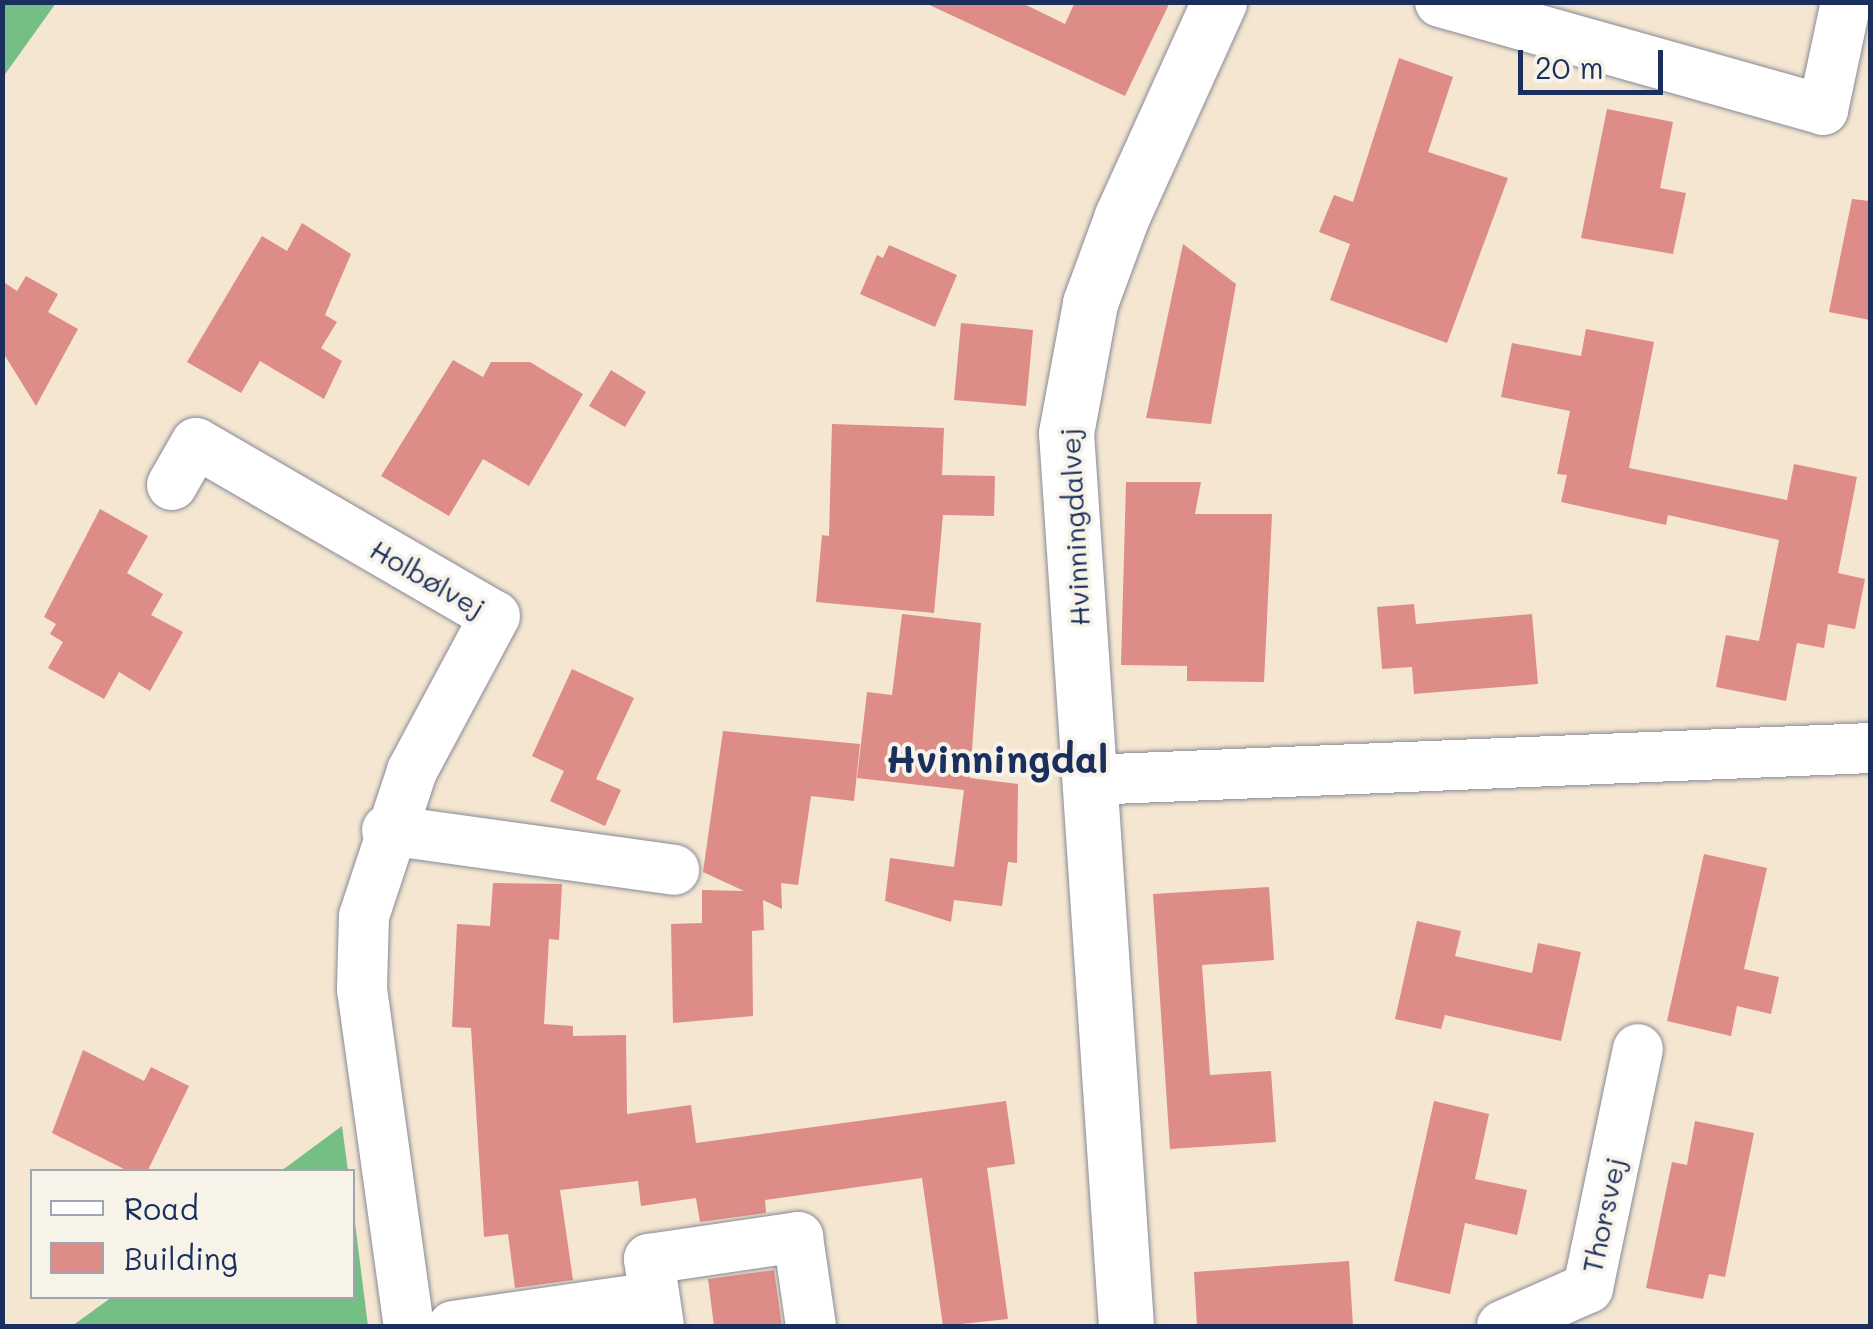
<!DOCTYPE html>
<meta charset="utf-8">
<style>
body{margin:0}
#map{position:relative;width:1873px;height:1329px;overflow:hidden;background:#f4e6d0;font-family:Mali,sans-serif}
div>[style]{position:absolute}
[style*='--x']{left:calc(var(--x)*1px);top:calc(var(--y)*1px);width:calc(var(--w)*1px);rotate:calc(var(--a)*1deg)}
.forest>*{inset:0;background:#75be84}
.building>*{inset:0;background:#dd8c87}
.roads{filter:drop-shadow(0 0 2px #888a97) drop-shadow(0 0 2px #888a97)}
.street>*{height:50px;margin:-25px;padding:0 25px;transform-origin:25px;border-radius:25px;background:#fff}
.secondary>*{height:55px;margin:-27.5px;padding:0 27.5px;transform-origin:27.5px;border-radius:27.5px;background:#fff}
span{translate:-50% -50%;white-space:nowrap;text-align:center;line-height:1.15;-webkit-text-stroke:8px #f7f3e8;paint-order:stroke}
.street-label{font-size:28px;color:#1b2f5e}
.district-label{font-size:38px;color:#1b2f5e;font-weight:700}
.frame{position:absolute;inset:0;border:5px solid #1b2f5e;pointer-events:none}
.legend{position:absolute;left:30px;top:1169px;width:325px;height:130px;box-sizing:border-box;background:#f7f3e8;border:2px solid #9fa5b1;margin:0;padding:12px 18px;list-style:none;font-size:30px;color:#1b2f5e}
.legend li{display:flex;align-items:center;gap:20px;height:50px}
.legend b{width:50px;border:2px solid #9fa5b1}
.scale{position:absolute;left:1518px;top:50px;width:145px;height:45px;box-sizing:border-box;border:5px solid #1b2f5e;border-top:0;padding-left:12px;font-size:30px;line-height:35px;white-space:nowrap;color:#1b2f5e;-webkit-text-stroke:8px #f7f3e8;paint-order:stroke}
</style>
<div id="map">
<div class="forest">
<div style="clip-path:polygon(3px 2px,56px 3px,3px 77px,2px 3px)"></div>
<div style="clip-path:polygon(342px 1126px,348px 1171px,281px 1171px)"></div>
<div style="clip-path:polygon(353px 1207px,368px 1326px,72px 1326px,112px 1297px,352px 1296px)"></div>
</div>
<div class="building">
<div style="clip-path:polygon(923px 2px,1020px 2px,1065px 24px,1075px 2px,1170px 2px,1125px 96px)"></div>
<div style="clip-path:polygon(1399px 58px,1453px 77px,1428px 152px,1508px 178px,1447px 343px,1330px 300px,1350px 244px,1319px 232px,1334px 195px,1353px 202px)"></div>
<div style="clip-path:polygon(1607px 109px,1673px 122px,1660px 188px,1686px 193px,1673px 254px,1581px 238px)"></div>
<div style="clip-path:polygon(1852px 199px,1870px 201px,1870px 320px,1829px 312px)"></div>
<div style="clip-path:polygon(302px 223px,351px 254px,325px 315px,337px 322px,321px 348px,342px 361px,324px 399px,260px 361px,241px 393px,187px 362px,262px 236px,287px 251px)"></div>
<div style="clip-path:polygon(1183px 244px,1236px 284px,1211px 424px,1146px 418px)"></div>
<div style="clip-path:polygon(889px 245px,957px 275px,935px 327px,860px 294px,877px 255px,883px 258px)"></div>
<div style="clip-path:polygon(26px 276px,58px 294px,48px 312px,78px 329px,36px 406px,2px 351px,2px 281px,17px 291px)"></div>
<div style="clip-path:polygon(961px 323px,1033px 330px,1026px 406px,954px 400px)"></div>
<div style="clip-path:polygon(1586px 329px,1654px 342px,1629px 468px,1787px 500px,1794px 464px,1857px 477px,1838px 573px,1865px 579px,1855px 629px,1828px 624px,1824px 648px,1797px 643px,1786px 701px,1716px 687px,1726px 635px,1759px 641px,1779px 540px,1668px 515px,1666px 525px,1561px 502px,1567px 475px,1557px 474px,1570px 411px,1501px 397px,1512px 343px,1581px 356px)"></div>
<div style="clip-path:polygon(453px 360px,483px 377px,491px 362px,530px 362px,583px 394px,529px 486px,483px 459px,449px 516px,381px 476px)"></div>
<div style="clip-path:polygon(611px 370px,646px 392px,625px 427px,589px 406px)"></div>
<div style="clip-path:polygon(832px 424px,944px 428px,942px 475px,995px 476px,994px 516px,943px 515px,934px 613px,816px 602px,822px 535px,829px 536px)"></div>
<div style="clip-path:polygon(1126px 482px,1201px 482px,1195px 514px,1272px 514px,1264px 682px,1187px 681px,1187px 666px,1121px 665px)"></div>
<div style="clip-path:polygon(100px 509px,148px 536px,127px 573px,163px 594px,151px 615px,183px 632px,150px 691px,119px 672px,104px 699px,48px 668px,63px 642px,50px 634px,56px 624px,44px 617px)"></div>
<div style="clip-path:polygon(1414px 604px,1416px 624px,1532px 614px,1538px 684px,1414px 694px,1412px 667px,1382px 669px,1377px 607px)"></div>
<div style="clip-path:polygon(902px 614px,981px 623px,970px 778px,1018px 784px,1017px 863px,1008px 862px,1002px 906px,954px 900px,951px 922px,885px 901px,890px 858px,954px 867px,964px 790px,857px 778px,867px 692px,892px 695px)"></div>
<div style="clip-path:polygon(572px 669px,634px 698px,596px 779px,621px 790px,605px 826px,550px 801px,564px 771px,532px 756px)"></div>
<div style="clip-path:polygon(723px 731px,860px 744px,854px 801px,811px 796px,798px 885px,781px 883px,782px 909px,763px 900px,764px 930px,752px 931px,753px 1016px,673px 1023px,671px 924px,702px 923px,702px 890px,744px 891px,703px 872px)"></div>
<div style="clip-path:polygon(1704px 854px,1767px 868px,1744px 969px,1779px 977px,1771px 1014px,1737px 1006px,1731px 1036px,1667px 1021px)"></div>
<div style="clip-path:polygon(493px 883px,562px 884px,559px 940px,549px 939px,544px 1024px,573px 1026px,573px 1036px,626px 1035px,627px 1114px,691px 1105px,696px 1143px,1006px 1101px,1015px 1164px,987px 1168px,1008px 1319px,943px 1326px,922px 1178px,765px 1200px,766px 1213px,700px 1222px,696px 1198px,641px 1206px,638px 1181px,560px 1190px,573px 1280px,515px 1288px,508px 1234px,484px 1237px,471px 1028px,452px 1027px,457px 924px,490px 926px)"></div>
<div style="clip-path:polygon(1269px 887px,1274px 960px,1202px 965px,1210px 1075px,1271px 1071px,1276px 1142px,1170px 1149px,1153px 894px)"></div>
<div style="clip-path:polygon(1417px 921px,1461px 931px,1455px 956px,1532px 973px,1538px 943px,1581px 952px,1561px 1041px,1445px 1015px,1441px 1029px,1395px 1019px)"></div>
<div style="clip-path:polygon(83px 1050px,144px 1081px,151px 1067px,189px 1086px,147px 1172px,130px 1172px,52px 1133px)"></div>
<div style="clip-path:polygon(1434px 1101px,1489px 1114px,1475px 1179px,1527px 1190px,1517px 1235px,1465px 1223px,1450px 1294px,1394px 1281px)"></div>
<div style="clip-path:polygon(1695px 1121px,1754px 1133px,1725px 1277px,1709px 1274px,1703px 1299px,1646px 1288px,1672px 1162px,1687px 1165px)"></div>
<div style="clip-path:polygon(1349px 1261px,1353px 1326px,1197px 1326px,1194px 1272px)"></div>
<div style="clip-path:polygon(774px 1270px,782px 1326px,714px 1326px,708px 1279px)"></div>
</div>
<div class="roads">
<div class="street">
<div style="--x:1440;--y:2;--w:398;--a:15.7"></div>
<div style="--x:1823;--y:110;--w:110;--a:-78"></div>
<div style="--x:172;--y:485;--w:48;--a:-60.3"></div>
<div style="--x:196;--y:443;--w:345;--a:30.1"></div>
<div style="--x:495;--y:616;--w:176;--a:118.2"></div>
<div style="--x:412;--y:771;--w:153;--a:108.3"></div>
<div style="--x:364;--y:916;--w:73;--a:91.6"></div>
<div style="--x:362;--y:989;--w:340;--a:82.1"></div>
<div style="--x:1088;--y:780;--w:783;--a:-2.34"></div>
<div style="--x:387;--y:830;--w:290;--a:7.9"></div>
<div style="--x:453;--y:1326;--w:203;--a:-8.2"></div>
<div style="--x:659;--y:1326;--w:68;--a:-98.5"></div>
<div style="--x:649;--y:1259;--w:151;--a:-8.4"></div>
<div style="--x:798;--y:1237;--w:90;--a:81.7"></div>
<div style="--x:1502;--y:1326;--w:94;--a:-23.8"></div>
<div style="--x:1588;--y:1288;--w:244;--a:-78.2"></div>
</div>
<div class="secondary">
<div style="--x:1126;--y:1326;--w:895;--a:-93.84"></div>
<div style="--x:1066;--y:433;--w:132;--a:-79.5"></div>
<div style="--x:1090;--y:303;--w:93;--a:-69.8"></div>
<div style="--x:1122;--y:216;--w:235;--a:-65.6"></div>
</div>
</div>
<div class="street-label">
<span style="left:1074px;top:527px;rotate:-93deg">Hvinningdalvej</span>
<span style="left:428px;top:578px;rotate:30deg">Holbølvej</span>
<span style="left:1603px;top:1215px;rotate:-78deg">Thorsvej</span>
</div>
<div class="district-label">
<span style="left:997px;top:759px">Hvinningdal</span>
</div>
<div class="frame"></div>
<ul class="legend">
<li><b style="height:12px;background:#fff"></b>Road</li>
<li><b style="height:28px;background:#dd8c87"></b>Building</li>
</ul>
<div class="scale">20 m</div>
</div>
